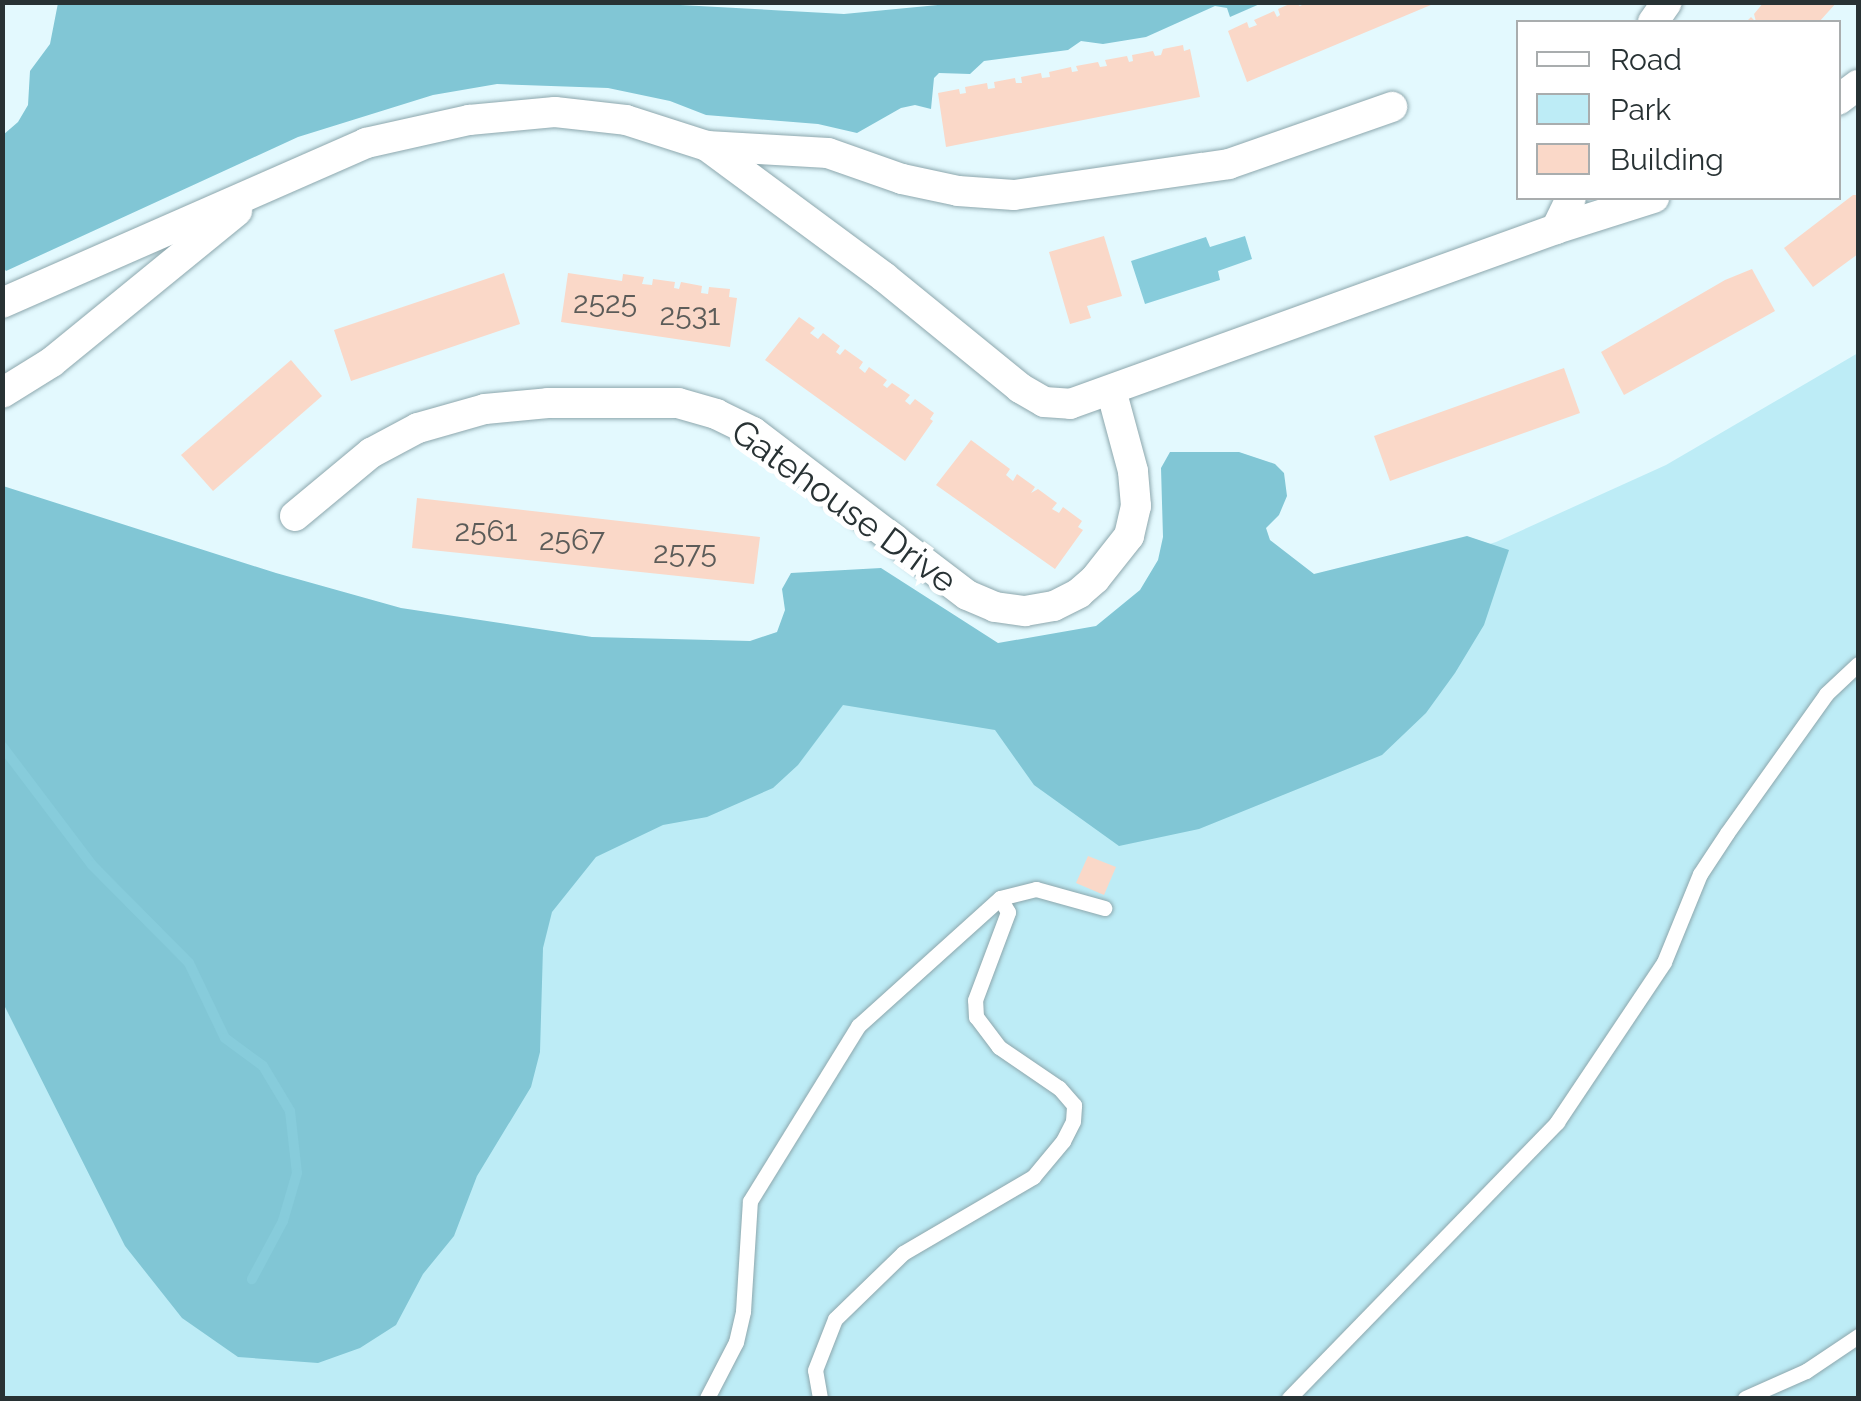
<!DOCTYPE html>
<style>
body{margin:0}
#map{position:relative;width:1861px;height:1401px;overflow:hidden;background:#e3f9fe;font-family:Raleway,sans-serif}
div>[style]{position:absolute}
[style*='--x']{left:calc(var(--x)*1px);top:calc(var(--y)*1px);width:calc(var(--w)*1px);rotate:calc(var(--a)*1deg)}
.green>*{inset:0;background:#bdecf6}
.forest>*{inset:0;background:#81c6d5}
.water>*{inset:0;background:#87ccdb}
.stream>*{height:10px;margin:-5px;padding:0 5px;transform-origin:5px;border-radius:5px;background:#87ccdb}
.building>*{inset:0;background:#fad8c8}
.roads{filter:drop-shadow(0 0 2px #8da7ad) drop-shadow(0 0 2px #8da7ad)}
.service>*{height:15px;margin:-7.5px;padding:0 7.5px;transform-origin:7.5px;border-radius:7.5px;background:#fff}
.minor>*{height:30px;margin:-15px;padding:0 15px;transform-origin:15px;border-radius:15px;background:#fff}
span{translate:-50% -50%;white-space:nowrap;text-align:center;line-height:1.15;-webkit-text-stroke:10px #fff;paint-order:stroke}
.number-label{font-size:30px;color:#5c5c59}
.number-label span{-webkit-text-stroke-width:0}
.street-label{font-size:35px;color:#283234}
.frame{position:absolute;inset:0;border:5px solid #283234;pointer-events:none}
.legend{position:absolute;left:1516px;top:20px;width:325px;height:180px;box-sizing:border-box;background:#fff;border:2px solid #a9adae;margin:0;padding:12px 18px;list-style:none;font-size:30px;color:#283234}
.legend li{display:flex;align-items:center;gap:20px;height:50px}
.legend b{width:50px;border:2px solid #a9adae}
</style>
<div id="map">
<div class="green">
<div style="clip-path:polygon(1858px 353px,1858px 1398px,3px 1398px,2px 515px,428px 631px,919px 663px,1309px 600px,1496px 542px,1666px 465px)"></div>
</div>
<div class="forest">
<div style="clip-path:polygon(643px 3px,844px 14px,969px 2px,1262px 3px,1230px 17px,1227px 8px,1215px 6px,1146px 37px,1103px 44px,1081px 41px,1068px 50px,984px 61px,970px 74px,939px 73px,934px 78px,931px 109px,915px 105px,901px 108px,857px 133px,818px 124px,706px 115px,670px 101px,608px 88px,497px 84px,433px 95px,298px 137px,6px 271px,3px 267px,3px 135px,18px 122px,28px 105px,30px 71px,50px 44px,58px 3px)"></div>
<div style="clip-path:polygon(1170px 452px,1239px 452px,1275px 464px,1284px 473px,1287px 496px,1279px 515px,1266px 528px,1270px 540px,1314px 574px,1467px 536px,1509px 550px,1484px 625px,1455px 673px,1426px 713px,1382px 755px,1199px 829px,1119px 846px,1034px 785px,995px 730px,843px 705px,798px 765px,773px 788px,707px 817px,663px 825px,596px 857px,552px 912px,543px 948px,540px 1052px,531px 1087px,477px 1176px,454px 1236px,423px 1274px,396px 1325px,360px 1348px,318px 1363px,238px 1357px,182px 1318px,125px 1246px,3px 1003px,3px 486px,276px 573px,401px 608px,592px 637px,750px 641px,777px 632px,785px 610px,782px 589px,791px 573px,881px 568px,998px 643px,1096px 626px,1140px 590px,1158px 560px,1163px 537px,1161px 468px)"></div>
</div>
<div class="water">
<div style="clip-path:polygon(1245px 236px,1252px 259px,1218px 271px,1220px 280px,1145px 304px,1131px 261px,1206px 237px,1210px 247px)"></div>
</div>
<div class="stream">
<div style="--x:2;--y:746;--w:149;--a:52.9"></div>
<div style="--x:92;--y:865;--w:138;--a:45.3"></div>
<div style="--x:189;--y:963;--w:83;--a:64.4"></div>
<div style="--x:225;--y:1038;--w:47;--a:36.4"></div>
<div style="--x:263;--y:1066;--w:52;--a:59"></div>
<div style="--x:290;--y:1111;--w:62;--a:83.6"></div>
<div style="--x:297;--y:1173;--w:50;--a:106.3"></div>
<div style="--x:283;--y:1221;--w:66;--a:118.1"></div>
</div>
<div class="building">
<div style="clip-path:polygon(1294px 2px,1300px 6px,1308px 2px,1438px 2px,1247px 82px,1228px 31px,1247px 22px,1249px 28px,1257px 25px,1254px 20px,1274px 11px,1277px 17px,1280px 15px,1278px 9px)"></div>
<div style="clip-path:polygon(1764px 2px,1837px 2px,1819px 22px,1746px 22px,1751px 17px,1756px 22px,1754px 14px)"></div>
<div style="clip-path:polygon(1183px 45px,1184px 51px,1190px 49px,1200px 97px,946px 147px,938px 93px,959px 89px,960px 94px,966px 93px,965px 87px,987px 83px,988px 89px,995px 88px,994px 82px,1015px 78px,1016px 83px,1022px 83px,1021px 77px,1041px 73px,1042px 78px,1050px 77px,1049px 72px,1071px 67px,1072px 72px,1078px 71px,1076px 66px,1098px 62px,1100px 67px,1107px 66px,1105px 60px,1127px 56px,1129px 62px,1133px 61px,1132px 55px,1153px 51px,1155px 56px,1161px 55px,1163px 49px)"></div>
<div style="clip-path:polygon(1853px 195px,1858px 195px,1858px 254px,1813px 287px,1784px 248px)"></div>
<div style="clip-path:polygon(1104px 236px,1122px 296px,1087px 306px,1091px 318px,1070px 324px,1049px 252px)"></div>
<div style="clip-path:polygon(1752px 269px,1775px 311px,1624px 395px,1601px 352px,1725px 280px)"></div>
<div style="clip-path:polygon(504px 273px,520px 324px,351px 381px,334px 330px)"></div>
<div style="clip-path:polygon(568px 273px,622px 281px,623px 274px,644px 277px,642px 284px,652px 285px,653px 279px,675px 282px,674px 288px,679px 289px,681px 282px,702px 286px,701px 293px,708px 294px,709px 287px,730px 289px,729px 297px,737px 298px,730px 347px,561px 322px)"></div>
<div style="clip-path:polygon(799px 317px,815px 328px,810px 333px,818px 339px,823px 333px,840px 346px,836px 352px,840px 355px,845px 349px,863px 362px,859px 368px,865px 373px,869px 367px,887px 380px,883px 385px,887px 388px,892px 383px,910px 395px,905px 401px,910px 405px,915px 399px,934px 413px,930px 419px,933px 421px,905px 461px,765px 360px)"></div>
<div style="clip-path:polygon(291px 360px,322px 396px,213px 491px,181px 455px)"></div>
<div style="clip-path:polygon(1564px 368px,1580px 413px,1390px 481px,1374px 436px)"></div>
<div style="clip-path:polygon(971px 440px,1010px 469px,1006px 475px,1013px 481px,1017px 474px,1035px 487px,1031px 493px,1038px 489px,1057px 503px,1052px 509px,1059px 513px,1063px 507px,1082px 521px,1078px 527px,1083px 530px,1055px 569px,936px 485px)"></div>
<div style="clip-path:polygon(417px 498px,760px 537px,754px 584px,412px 548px)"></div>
<div style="clip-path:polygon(1088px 856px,1116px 867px,1104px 895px,1076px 883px)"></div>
</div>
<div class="roads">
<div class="service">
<div style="--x:707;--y:1398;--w:63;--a:-62.6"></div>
<div style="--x:736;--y:1342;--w:32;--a:-77"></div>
<div style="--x:743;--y:1311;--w:110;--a:-86.4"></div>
<div style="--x:750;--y:1201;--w:206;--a:-58.3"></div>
<div style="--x:858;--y:1026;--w:191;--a:-42"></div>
<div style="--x:1000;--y:898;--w:37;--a:-14"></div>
<div style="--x:1036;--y:889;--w:71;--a:15.6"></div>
<div style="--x:820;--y:1398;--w:28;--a:-100"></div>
<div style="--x:815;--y:1370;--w:55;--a:-68.6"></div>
<div style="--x:835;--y:1319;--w:95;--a:-44.1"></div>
<div style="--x:903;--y:1253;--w:151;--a:-30.3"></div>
<div style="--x:1033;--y:1177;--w:47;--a:-50.2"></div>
<div style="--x:1063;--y:1141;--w:22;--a:-63"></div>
<div style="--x:1073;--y:1121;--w:16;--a:-86"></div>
<div style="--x:1074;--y:1105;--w:23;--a:-131"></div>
<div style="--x:1059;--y:1088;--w:73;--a:-145.7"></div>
<div style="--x:999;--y:1047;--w:38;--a:-127"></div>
<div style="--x:976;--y:1017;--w:17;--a:-93"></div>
<div style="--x:975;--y:1000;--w:94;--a:-69.4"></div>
<div style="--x:1008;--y:912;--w:16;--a:-120"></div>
<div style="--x:1289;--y:1398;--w:385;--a:-45.8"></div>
<div style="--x:1557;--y:1122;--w:192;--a:-56.2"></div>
<div style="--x:1664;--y:962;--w:95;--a:-67.8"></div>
<div style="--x:1700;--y:874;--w:49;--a:-56.6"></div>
<div style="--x:1727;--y:833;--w:171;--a:-54.5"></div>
<div style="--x:1826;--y:694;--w:44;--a:-43.2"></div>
<div style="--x:1745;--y:1398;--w:67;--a:-23.9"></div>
<div style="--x:1806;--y:1371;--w:63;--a:-33.9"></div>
</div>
<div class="minor">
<div style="--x:1653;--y:22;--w:24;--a:-55"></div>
<div style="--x:1838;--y:100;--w:25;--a:-37"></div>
<div style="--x:707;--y:146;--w:121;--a:3.3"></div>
<div style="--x:828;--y:153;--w:78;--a:19.4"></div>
<div style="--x:902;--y:179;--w:57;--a:12.1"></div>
<div style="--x:958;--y:191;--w:56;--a:4.1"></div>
<div style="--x:1014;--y:195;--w:217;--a:-8.2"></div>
<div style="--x:1229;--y:164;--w:173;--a:-19.3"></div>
<div style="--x:1556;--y:229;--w:103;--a:-17.6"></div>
<div style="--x:2;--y:303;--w:398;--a:-23.7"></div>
<div style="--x:366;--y:143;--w:106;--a:-12.6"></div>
<div style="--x:469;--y:120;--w:86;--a:-5.3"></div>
<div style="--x:555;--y:112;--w:71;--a:6.4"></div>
<div style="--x:626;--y:120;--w:85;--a:17.8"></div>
<div style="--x:707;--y:146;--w:220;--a:36.5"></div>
<div style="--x:884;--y:277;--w:176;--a:39.2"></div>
<div style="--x:1020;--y:388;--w:28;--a:30"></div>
<div style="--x:1044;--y:402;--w:26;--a:4"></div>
<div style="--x:1070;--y:404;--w:517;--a:-19.8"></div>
<div style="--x:1556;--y:229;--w:34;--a:-64"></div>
<div style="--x:2;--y:393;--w:59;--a:-31.8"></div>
<div style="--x:52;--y:362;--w:239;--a:-39.2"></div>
<div style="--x:295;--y:516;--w:99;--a:-39.7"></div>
<div style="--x:371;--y:453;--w:53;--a:-28"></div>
<div style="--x:418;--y:428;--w:70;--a:-15.8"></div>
<div style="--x:485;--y:409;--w:63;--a:-5.4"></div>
<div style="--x:548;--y:403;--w:130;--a:0"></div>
<div style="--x:678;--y:403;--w:40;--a:16"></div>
<div style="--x:716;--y:414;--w:41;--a:25.9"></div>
<div style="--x:753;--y:432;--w:269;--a:37.3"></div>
<div style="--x:967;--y:595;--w:30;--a:23"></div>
<div style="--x:995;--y:607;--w:30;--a:8"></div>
<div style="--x:1025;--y:611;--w:29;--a:-10"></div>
<div style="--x:1054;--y:606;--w:28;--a:-27"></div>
<div style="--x:1079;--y:593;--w:21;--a:-41"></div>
<div style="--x:1095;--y:579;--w:55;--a:-51.7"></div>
<div style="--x:1129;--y:536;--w:31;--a:-77"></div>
<div style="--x:1136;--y:506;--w:35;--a:-95"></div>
<div style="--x:1133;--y:471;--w:81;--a:-105.1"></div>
</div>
</div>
<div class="number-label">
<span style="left:605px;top:303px">2525</span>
<span style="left:690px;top:315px">2531</span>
<span style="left:486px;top:531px">2561</span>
<span style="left:572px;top:540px">2567</span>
<span style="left:685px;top:553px">2575</span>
</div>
<div class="street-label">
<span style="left:844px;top:506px;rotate:36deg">Gatehouse Drive</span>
</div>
<div class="frame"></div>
<ul class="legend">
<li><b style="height:12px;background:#fff"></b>Road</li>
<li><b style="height:28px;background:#bdecf6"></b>Park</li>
<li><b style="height:28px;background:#fad8c8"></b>Building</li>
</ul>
</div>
